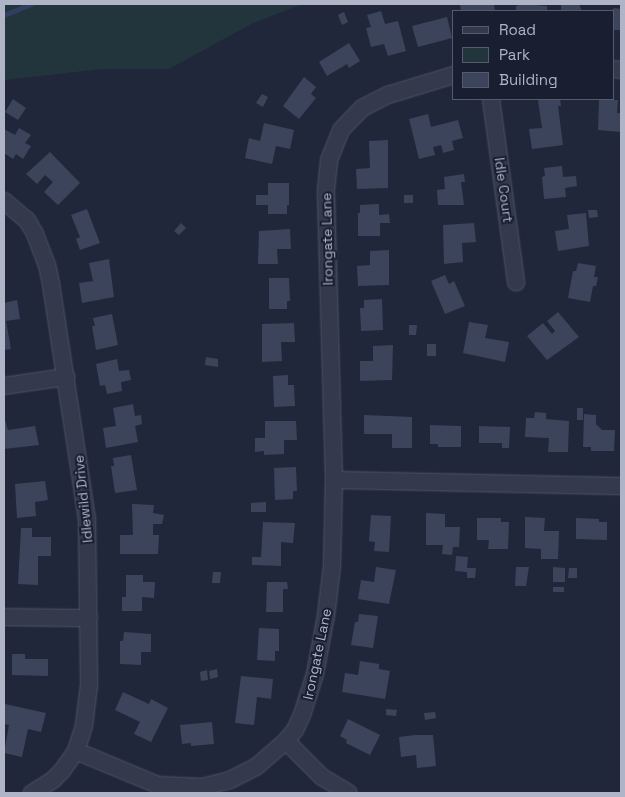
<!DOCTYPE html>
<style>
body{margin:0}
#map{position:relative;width:625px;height:797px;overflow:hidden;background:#20273b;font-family:"Space Grotesk",sans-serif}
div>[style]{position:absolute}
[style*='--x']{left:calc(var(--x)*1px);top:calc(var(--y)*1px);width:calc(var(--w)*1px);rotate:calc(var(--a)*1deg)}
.green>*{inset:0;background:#22353c}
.stream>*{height:4.5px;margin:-2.25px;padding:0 2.25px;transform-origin:2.25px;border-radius:2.25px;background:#313d61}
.building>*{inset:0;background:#3c445b}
.roads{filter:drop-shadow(0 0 1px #4f5466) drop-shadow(0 0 1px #4f5466)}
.street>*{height:16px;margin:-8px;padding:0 8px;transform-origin:8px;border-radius:8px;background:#343a4b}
span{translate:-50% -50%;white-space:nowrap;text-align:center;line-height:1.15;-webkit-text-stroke:4px #191f30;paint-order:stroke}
.street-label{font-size:14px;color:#afb4c7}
.frame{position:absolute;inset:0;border:5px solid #afb4c7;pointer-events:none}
.legend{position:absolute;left:452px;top:10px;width:162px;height:90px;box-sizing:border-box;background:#191f30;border:1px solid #555b6c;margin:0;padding:6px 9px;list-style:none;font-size:15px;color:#afb4c7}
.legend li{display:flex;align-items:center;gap:10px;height:25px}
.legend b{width:25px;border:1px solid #555b6c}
</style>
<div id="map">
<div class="green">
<div style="clip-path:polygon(4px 4px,303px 4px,251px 24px,169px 69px,102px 69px,4px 80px)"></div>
</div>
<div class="stream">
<div style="--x:4;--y:15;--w:29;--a:-22"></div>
</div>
<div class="building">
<div style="clip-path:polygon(460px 4px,494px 4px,495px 11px,461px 11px)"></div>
<div style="clip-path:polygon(523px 4px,547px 6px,547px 11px,516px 11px,516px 6px)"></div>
<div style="clip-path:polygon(561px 4px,579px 4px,582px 11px,561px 11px)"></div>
<div style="clip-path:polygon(614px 8px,621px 9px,621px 30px,614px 30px,614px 11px,611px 11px)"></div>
<div style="clip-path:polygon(381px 11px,385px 24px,398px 21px,406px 51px,388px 56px,384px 44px,371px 47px,366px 28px,371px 27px,367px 15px)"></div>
<div style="clip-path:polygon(344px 12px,348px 22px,342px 25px,338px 15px)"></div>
<div style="clip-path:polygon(447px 17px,452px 38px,418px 47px,412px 26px)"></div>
<div style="clip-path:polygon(349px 43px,360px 61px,349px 68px,347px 64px,327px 76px,319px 62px)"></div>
<div style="clip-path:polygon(304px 77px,316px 87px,311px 94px,316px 98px,299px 119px,283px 106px)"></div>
<div style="clip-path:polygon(262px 94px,268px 97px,263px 107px,256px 103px)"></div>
<div style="clip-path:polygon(13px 99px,26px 108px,18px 120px,5px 112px)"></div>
<div style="clip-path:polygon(560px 99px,561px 106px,558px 106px,563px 145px,532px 149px,529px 129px,542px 128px,538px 100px)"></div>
<div style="clip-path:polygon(599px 100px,618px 100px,617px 113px,621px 113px,621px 132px,598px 130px)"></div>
<div style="clip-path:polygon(428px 114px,431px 127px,458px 120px,463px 138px,452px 141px,454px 150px,443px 153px,441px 145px,433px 147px,435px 155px,419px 159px,409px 119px)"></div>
<div style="clip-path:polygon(264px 123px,294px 130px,290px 149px,276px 146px,272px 164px,245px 158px,249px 138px,260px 141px)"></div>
<div style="clip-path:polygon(19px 128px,31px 135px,25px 143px,31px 146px,23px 159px,16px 154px,13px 159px,4px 153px,4px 129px,15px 135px)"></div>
<div style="clip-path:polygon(388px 140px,388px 188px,357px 189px,356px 169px,370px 168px,369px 141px)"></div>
<div style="clip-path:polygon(50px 152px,80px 183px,58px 205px,44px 192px,53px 182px,45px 175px,37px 184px,26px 174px)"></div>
<div style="clip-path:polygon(562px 166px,563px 177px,576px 176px,577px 186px,565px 188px,566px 197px,544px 199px,542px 177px,545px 176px,544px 168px)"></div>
<div style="clip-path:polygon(464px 174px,465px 182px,461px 182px,464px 205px,438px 205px,437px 190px,445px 189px,444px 177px)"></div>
<div style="clip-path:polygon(268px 183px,289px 183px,289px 205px,287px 205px,287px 214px,268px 214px,268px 205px,256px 205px,256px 195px,268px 195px)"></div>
<div style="clip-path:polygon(404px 195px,413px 195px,413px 203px,404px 203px)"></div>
<div style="clip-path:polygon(379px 204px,379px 215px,389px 214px,390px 223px,380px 223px,380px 236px,358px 236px,358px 213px,360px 213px,360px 205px)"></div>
<div style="clip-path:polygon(87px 209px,100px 243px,80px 250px,76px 239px,80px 237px,71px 215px)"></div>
<div style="clip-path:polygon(588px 210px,597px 210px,598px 217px,589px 218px)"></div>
<div style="clip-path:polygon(586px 213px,589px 246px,558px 251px,555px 231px,569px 229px,567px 215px)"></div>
<div style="clip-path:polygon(181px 223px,186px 228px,179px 235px,174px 231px)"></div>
<div style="clip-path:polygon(474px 223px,476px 242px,462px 243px,463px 262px,444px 264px,443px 225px)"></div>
<div style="clip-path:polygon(290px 229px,291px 249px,277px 249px,278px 264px,258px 264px,259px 231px)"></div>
<div style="clip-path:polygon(389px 250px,389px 285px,358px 286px,357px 266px,370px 265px,370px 251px)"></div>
<div style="clip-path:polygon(109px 259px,114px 297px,82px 303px,79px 283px,93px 281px,89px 263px)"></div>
<div style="clip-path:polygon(578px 263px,596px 266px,594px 277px,598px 277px,596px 286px,593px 286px,590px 302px,568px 298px,573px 271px,576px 271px)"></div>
<div style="clip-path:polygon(445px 275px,449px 284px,454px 281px,465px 306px,445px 314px,431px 281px)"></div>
<div style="clip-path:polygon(269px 278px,289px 278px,290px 301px,287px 301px,287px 309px,269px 309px)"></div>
<div style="clip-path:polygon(382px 299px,383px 330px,361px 331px,360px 308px,364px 308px,364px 300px)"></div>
<div style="clip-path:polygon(17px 300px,20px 319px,6px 321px,11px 349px,4px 350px,4px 303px)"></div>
<div style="clip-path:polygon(558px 312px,579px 337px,547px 360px,527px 336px,543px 323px,552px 334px,555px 331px,547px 321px)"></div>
<div style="clip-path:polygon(112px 314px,118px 345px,96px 350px,92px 326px,95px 326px,93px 318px)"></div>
<div style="clip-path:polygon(469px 322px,488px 325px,485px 338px,509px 342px,505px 362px,463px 353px)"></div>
<div style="clip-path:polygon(294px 323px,295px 342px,281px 342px,282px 361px,262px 362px,262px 324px)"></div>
<div style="clip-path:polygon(409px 325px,417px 325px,416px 335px,409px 335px)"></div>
<div style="clip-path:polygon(427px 344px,436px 344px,436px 356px,427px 356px)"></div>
<div style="clip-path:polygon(393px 345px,392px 380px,360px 381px,360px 361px,373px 361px,373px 346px)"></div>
<div style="clip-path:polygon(206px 357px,218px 359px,218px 367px,205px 365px)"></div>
<div style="clip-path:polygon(117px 359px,119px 371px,129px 370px,131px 380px,121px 382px,122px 391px,107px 394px,105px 385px,100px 386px,96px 364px)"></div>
<div style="clip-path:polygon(288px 375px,288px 385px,294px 385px,295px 406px,274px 407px,273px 376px)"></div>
<div style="clip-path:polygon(133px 404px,135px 416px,141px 415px,142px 424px,135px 426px,138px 442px,106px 448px,103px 428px,116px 426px,113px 408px)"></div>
<div style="clip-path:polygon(577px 408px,583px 408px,583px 420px,577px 420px)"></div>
<div style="clip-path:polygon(535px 412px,546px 413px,546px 419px,569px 421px,568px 452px,548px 452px,549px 438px,525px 437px,526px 418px,534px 418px)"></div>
<div style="clip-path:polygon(584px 414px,596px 415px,596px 424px,602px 430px,615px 430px,614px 451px,591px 451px,591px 447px,583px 447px)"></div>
<div style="clip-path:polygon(364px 415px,412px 417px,412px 448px,392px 448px,392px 434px,364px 434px)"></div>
<div style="clip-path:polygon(4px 417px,8px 430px,35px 426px,39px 445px,4px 449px)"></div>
<div style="clip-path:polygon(265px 421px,296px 421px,297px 440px,284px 440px,284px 454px,264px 455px,264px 451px,255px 452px,255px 438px,265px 438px)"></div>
<div style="clip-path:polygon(430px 425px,461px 426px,461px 447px,438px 447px,438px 444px,430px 444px)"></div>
<div style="clip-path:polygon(479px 426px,510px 427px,509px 448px,502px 448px,502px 443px,479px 443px)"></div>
<div style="clip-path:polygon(131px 455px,137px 490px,115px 493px,111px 466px,114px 466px,113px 458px)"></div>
<div style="clip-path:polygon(296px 467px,297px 491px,293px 491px,293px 499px,275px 500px,274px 468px)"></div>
<div style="clip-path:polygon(45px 481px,48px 500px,35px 502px,36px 516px,17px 518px,15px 484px)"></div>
<div style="clip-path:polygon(266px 502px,266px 512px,251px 512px,251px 503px)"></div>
<div style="clip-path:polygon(132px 504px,154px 505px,153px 513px,164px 515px,162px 524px,153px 524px,153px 535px,159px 535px,158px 554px,120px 554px,120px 535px,133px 535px)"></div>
<div style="clip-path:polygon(426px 513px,445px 514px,445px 527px,460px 527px,459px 547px,453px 547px,452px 555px,442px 554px,443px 545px,426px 545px)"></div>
<div style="clip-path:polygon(371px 515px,391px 516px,389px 552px,374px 551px,375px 542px,369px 541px)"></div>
<div style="clip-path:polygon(525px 517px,545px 518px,544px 531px,559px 531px,558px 559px,541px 559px,541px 549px,525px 548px)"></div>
<div style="clip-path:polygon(477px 518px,501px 518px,501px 522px,509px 522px,508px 549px,488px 549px,489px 540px,477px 540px)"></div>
<div style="clip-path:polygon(576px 518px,599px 519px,599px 522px,607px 522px,607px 540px,576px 539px)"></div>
<div style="clip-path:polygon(263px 522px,295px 523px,293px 543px,281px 542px,281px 566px,252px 565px,252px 557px,261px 557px)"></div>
<div style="clip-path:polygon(21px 528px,32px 528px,32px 537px,51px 537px,51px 556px,38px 556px,38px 585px,18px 584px)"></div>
<div style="clip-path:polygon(456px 556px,468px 557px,467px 568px,476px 568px,475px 578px,467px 578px,467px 572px,455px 571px)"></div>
<div style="clip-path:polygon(376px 567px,396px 570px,389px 604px,358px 599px,361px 580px,374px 582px)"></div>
<div style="clip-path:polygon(516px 567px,529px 567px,526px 586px,515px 586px)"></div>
<div style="clip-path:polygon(553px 567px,565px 568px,565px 582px,553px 582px)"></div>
<div style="clip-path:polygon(569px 568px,577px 568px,577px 578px,568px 578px)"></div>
<div style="clip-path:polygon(213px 572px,221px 572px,220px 583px,212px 583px)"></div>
<div style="clip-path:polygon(126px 575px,143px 575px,143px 582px,155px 582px,154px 598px,142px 597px,142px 611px,122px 611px,122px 597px,126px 597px)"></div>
<div style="clip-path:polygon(267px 582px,287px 582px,288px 589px,283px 589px,283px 612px,266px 612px)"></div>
<div style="clip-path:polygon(553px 587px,564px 587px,564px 592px,553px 592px)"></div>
<div style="clip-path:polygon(359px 614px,378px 616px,373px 648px,351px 645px,355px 622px,358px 622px)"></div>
<div style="clip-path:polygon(259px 628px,279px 629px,279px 651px,275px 651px,275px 661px,257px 660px)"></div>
<div style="clip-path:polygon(124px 632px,151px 634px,151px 652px,141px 652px,141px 665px,120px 664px,120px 641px,123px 641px)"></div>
<div style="clip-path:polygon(12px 654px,25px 654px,25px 659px,48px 659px,48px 676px,12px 675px)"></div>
<div style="clip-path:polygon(360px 661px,379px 664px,379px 669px,390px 671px,385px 699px,342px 692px,345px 673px,358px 675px)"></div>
<div style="clip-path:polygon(217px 669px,218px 677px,210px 679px,209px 671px)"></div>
<div style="clip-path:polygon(207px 670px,208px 680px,201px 681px,200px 672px)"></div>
<div style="clip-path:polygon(241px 676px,273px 679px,271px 699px,257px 697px,254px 725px,235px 723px)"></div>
<div style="clip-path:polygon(123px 692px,149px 704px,151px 699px,168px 708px,151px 742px,134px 734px,140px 722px,115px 710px)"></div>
<div style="clip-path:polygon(5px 704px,46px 713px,41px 732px,28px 729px,22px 757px,4px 753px,9px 725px,4px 724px)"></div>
<div style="clip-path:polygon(386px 709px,397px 710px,396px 716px,386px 715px)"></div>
<div style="clip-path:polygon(435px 712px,436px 718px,425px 720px,424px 713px)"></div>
<div style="clip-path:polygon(348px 719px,380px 735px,370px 755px,346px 743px,347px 740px,340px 736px)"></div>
<div style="clip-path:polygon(212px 722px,214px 744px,191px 746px,191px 743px,182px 744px,180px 725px)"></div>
<div style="clip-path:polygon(415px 735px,433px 735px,436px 766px,417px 768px,416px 755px,401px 757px,399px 737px)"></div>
</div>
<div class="roads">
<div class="street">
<div style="--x:614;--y:69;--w:7;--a:8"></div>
<div style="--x:491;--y:99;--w:185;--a:82.2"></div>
<div style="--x:4;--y:201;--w:30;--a:40"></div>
<div style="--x:27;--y:220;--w:16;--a:60"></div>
<div style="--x:35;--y:234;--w:33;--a:69"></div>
<div style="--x:47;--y:265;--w:19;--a:78"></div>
<div style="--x:51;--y:284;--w:237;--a:81.3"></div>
<div style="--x:87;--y:518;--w:167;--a:89.3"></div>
<div style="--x:89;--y:685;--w:41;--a:97"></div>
<div style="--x:84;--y:726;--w:26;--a:108"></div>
<div style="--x:76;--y:751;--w:24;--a:125"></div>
<div style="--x:62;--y:771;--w:13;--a:135"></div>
<div style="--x:53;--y:780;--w:25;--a:148"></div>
<div style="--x:4;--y:386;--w:63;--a:-8.3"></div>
<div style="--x:334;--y:480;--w:287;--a:1.2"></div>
<div style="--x:4;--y:617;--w:85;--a:0.7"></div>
<div style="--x:286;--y:741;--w:51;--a:45"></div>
<div style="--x:322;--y:777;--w:31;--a:31"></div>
<div style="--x:76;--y:751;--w:89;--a:22.5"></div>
<div style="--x:158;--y:785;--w:44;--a:2.6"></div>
<div style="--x:202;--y:787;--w:29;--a:-14"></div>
<div style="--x:230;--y:780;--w:29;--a:-27"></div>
<div style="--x:256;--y:767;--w:40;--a:-41"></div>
<div style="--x:286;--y:741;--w:14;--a:-51"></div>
<div style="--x:295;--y:730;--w:17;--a:-65"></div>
<div style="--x:302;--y:715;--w:43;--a:-72.4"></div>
<div style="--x:315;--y:674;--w:59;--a:-79.3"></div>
<div style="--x:326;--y:616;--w:50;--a:-83.2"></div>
<div style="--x:332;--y:566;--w:86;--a:-88.7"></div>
<div style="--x:334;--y:480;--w:290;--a:-91.6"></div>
<div style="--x:326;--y:190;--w:30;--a:-84"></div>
<div style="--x:329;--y:160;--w:32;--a:-68"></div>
<div style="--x:341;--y:130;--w:30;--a:-46"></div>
<div style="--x:362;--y:108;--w:29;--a:-27"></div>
<div style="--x:388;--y:95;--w:69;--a:-16.9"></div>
</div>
</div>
<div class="street-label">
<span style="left:504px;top:190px;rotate:82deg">Idle Court</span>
<span style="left:327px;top:239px;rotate:-91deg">Irongate Lane</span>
<span style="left:83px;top:499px;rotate:-96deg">Idlewild Drive</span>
<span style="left:317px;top:654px;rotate:-78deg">Irongate Lane</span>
</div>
<div class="frame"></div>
<ul class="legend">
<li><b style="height:6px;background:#343a4b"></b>Road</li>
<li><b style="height:14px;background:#22353c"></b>Park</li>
<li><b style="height:14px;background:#3c445b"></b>Building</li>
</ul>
</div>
